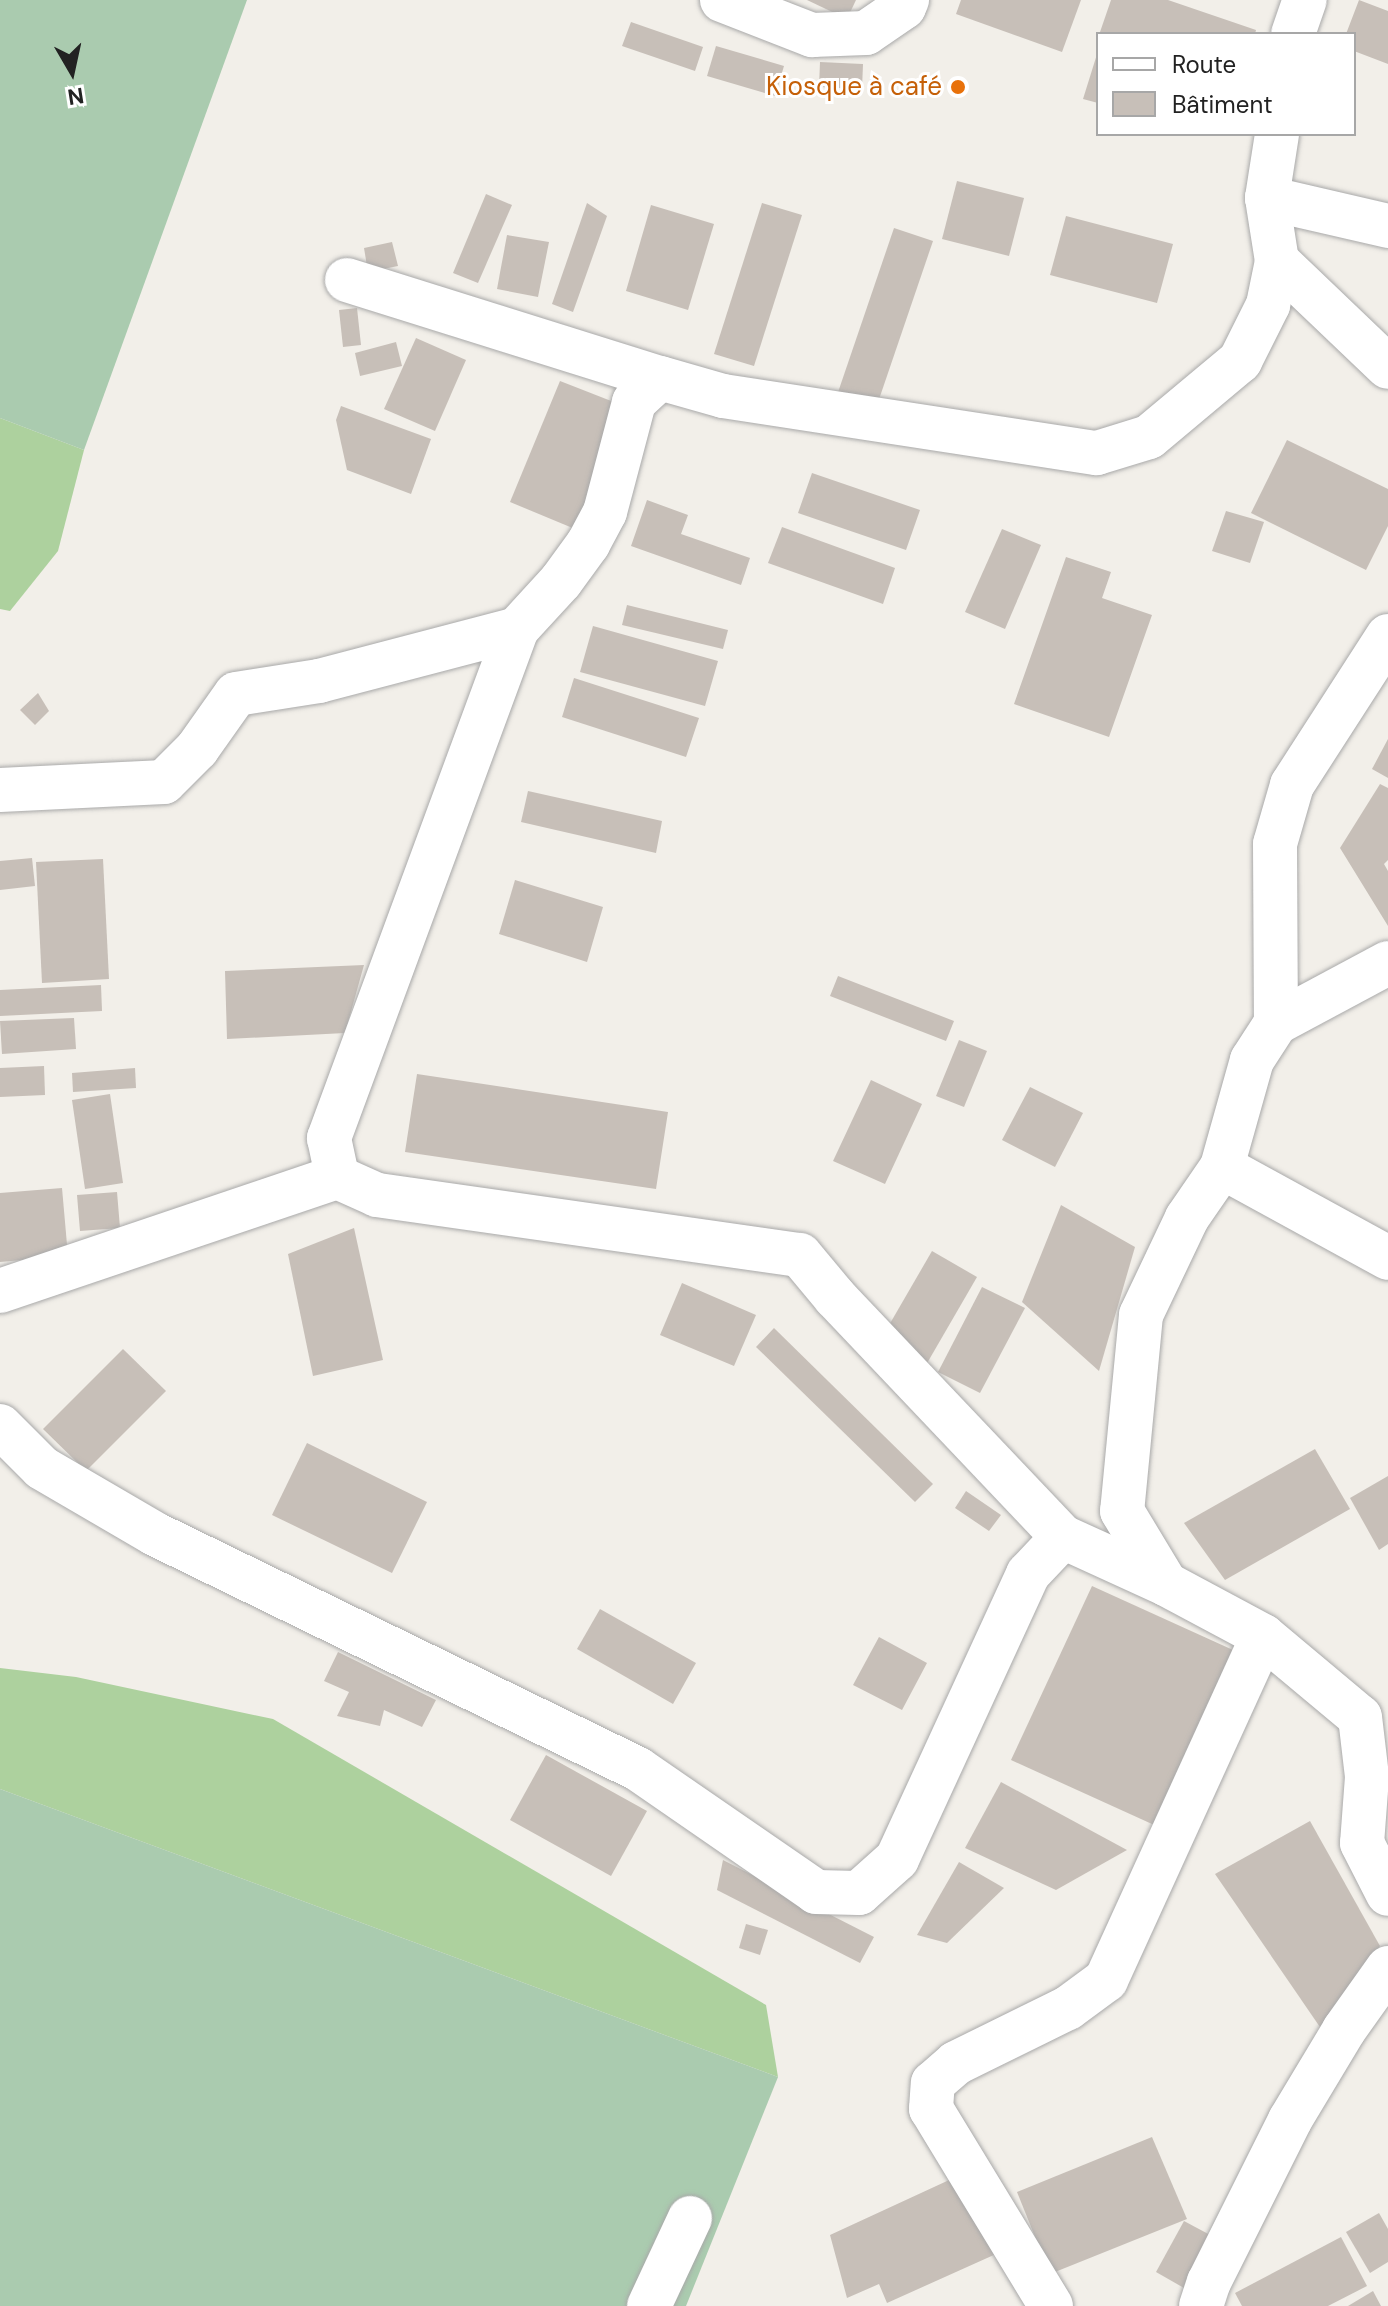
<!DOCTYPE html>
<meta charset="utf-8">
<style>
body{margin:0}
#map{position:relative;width:1388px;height:2306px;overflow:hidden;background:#f2efe9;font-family:"DM Sans",sans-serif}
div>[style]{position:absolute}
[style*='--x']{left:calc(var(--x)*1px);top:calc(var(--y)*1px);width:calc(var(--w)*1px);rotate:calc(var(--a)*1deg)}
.forest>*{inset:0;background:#add19e}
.cemetery>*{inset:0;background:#aacbaf}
.building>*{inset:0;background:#c7bfb8}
.roads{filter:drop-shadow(0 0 2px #a9a9a9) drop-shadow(0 0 2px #a9a9a9)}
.minor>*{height:44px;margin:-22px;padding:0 22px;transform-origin:22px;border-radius:22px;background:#fff}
.dots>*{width:22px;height:22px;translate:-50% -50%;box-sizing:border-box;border:4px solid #fff;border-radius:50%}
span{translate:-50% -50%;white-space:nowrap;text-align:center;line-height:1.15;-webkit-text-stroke:6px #fff;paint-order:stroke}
.food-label{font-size:26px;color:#c56008}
.right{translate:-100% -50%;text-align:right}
.legend{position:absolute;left:1096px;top:32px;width:260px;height:104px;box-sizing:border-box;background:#fff;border:2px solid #a7a7a7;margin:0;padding:10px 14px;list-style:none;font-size:24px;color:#222}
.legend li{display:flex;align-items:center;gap:16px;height:40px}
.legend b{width:40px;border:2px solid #a7a7a7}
.north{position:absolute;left:32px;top:32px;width:80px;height:80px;-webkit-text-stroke:6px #fff;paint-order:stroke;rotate:171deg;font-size:22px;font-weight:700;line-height:32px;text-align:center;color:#222}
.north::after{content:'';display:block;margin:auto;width:28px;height:36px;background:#222;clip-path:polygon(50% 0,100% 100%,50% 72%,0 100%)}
</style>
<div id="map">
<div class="forest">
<div style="clip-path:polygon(0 418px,84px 450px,58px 551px,10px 611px,0 609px)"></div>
<div style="clip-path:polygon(0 1668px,76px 1677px,273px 1719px,766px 2005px,778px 2077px,0 1789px)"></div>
</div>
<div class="cemetery">
<div style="clip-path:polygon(0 0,247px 0,84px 450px,0 418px)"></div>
<div style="clip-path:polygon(0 1789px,778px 2077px,686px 2306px,0 2306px)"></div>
</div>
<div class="building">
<div style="clip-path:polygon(807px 0,856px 0,847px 19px)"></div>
<div style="clip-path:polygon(961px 0,1081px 0,1062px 52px,956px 14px)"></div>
<div style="clip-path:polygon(1111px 0,1168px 0,1256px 30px,1255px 34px,1107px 34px,1100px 32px)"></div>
<div style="clip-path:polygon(1359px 0,1388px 11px,1388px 64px,1354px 51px,1354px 34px,1346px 34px)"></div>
<div style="clip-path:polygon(631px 22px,703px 47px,695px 71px,622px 46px)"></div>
<div style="clip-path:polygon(716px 46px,784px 66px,775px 96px,707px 76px)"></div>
<div style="clip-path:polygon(1098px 51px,1098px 103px,1083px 99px)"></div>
<div style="clip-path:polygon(820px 62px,863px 64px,862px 89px,819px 87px)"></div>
<div style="clip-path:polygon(957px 181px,1024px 198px,1009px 256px,942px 239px)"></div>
<div style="clip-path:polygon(486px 194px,512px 205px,478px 283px,453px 273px)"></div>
<div style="clip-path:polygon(587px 203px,607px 216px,573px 312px,552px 304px)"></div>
<div style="clip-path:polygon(762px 203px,802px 215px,754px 366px,714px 354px)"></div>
<div style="clip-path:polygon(651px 205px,714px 224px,688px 310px,626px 291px)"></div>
<div style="clip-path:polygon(1066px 216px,1173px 244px,1157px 303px,1050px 275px)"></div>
<div style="clip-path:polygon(894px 228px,933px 241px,873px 417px,834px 404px)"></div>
<div style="clip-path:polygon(507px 235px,549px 242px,538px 297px,497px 289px)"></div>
<div style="clip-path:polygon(392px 242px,398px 266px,368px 272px,364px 248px)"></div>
<div style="clip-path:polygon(357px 308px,361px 345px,343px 347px,339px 310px)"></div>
<div style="clip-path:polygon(416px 338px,466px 360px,435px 431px,384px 409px)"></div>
<div style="clip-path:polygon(396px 342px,402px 366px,360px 376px,355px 353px)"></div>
<div style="clip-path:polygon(560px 381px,624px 406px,575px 529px,510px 502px)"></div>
<div style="clip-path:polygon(341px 406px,431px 439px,411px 494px,347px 470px,336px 420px)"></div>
<div style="clip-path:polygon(1287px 440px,1388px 489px,1388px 526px,1366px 570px,1251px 513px)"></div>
<div style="clip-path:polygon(812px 473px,920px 510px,906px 550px,798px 513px)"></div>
<div style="clip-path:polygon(647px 500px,688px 515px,681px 534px,750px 558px,741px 585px,631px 546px)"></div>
<div style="clip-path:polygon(1226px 511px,1264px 522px,1250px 563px,1212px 551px)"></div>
<div style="clip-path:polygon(782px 527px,895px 568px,883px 604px,768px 563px)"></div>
<div style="clip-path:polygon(1002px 529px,1041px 545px,1005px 629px,965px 612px)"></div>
<div style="clip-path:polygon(1066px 557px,1111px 572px,1102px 598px,1152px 615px,1109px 737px,1014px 704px)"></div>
<div style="clip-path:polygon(627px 605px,728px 630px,723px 649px,622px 625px)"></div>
<div style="clip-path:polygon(593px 626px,718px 661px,705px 706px,580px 672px)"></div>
<div style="clip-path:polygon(574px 678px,699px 718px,686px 757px,562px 717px)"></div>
<div style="clip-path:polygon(38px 693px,49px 711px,35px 725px,20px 710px)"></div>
<div style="clip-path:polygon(1388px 739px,1388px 778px,1372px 769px)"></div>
<div style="clip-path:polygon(1380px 784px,1388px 788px,1388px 860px,1384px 864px,1388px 871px,1388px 926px,1340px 848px)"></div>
<div style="clip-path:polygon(528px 791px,662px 821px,656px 853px,521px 822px)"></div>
<div style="clip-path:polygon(32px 858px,35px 886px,0 890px,0 861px)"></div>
<div style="clip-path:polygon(103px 859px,109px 979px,42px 983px,36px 862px)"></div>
<div style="clip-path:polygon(515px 880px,603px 907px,587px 962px,499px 934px)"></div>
<div style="clip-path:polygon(364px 965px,345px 1033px,227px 1039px,225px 971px)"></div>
<div style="clip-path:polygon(838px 976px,954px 1021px,946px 1041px,830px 996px)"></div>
<div style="clip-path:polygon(101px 985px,102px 1011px,0 1016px,0 990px)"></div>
<div style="clip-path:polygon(74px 1018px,76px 1049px,2px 1054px,0 1021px)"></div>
<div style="clip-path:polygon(959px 1040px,987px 1051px,964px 1107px,936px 1096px)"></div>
<div style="clip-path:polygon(44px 1066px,45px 1095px,0 1097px,0 1068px)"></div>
<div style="clip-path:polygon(135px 1068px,136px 1088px,73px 1092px,72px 1073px)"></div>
<div style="clip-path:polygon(417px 1074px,668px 1112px,656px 1189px,405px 1152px)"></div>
<div style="clip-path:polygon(871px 1080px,922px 1104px,885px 1184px,833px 1161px)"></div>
<div style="clip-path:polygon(1030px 1087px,1083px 1113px,1055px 1167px,1002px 1140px)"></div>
<div style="clip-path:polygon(110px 1094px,123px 1183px,85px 1189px,72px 1100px)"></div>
<div style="clip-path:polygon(62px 1188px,68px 1256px,0 1262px,0 1193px)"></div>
<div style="clip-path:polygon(117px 1192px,120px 1228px,80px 1231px,77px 1195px)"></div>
<div style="clip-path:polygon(1061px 1205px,1135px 1247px,1099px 1371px,1022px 1302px)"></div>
<div style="clip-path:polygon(354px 1228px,383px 1360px,313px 1376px,288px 1254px)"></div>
<div style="clip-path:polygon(932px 1251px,977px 1277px,926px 1365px,881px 1339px)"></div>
<div style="clip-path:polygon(682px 1283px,756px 1315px,734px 1366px,660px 1335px)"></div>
<div style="clip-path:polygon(982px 1287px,1025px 1308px,980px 1393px,938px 1372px)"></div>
<div style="clip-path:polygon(774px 1328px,933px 1484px,915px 1502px,756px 1347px)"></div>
<div style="clip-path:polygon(123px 1349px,166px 1391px,86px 1471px,43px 1429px)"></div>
<div style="clip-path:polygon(307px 1443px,427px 1502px,392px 1573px,272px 1515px)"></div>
<div style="clip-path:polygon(1315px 1449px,1350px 1509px,1225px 1580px,1184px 1523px)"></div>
<div style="clip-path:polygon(1388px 1476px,1388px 1544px,1379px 1550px,1350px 1498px)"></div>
<div style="clip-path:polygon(966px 1491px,1001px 1515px,989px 1531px,955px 1508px)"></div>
<div style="clip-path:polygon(1092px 1586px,1244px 1655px,1163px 1829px,1011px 1760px)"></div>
<div style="clip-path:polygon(600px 1609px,696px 1663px,673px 1704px,577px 1649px)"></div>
<div style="clip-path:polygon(879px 1637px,927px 1663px,902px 1710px,853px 1685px)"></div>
<div style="clip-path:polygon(338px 1652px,436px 1700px,422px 1727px,384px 1710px,380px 1726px,337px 1716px,349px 1692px,324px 1681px)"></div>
<div style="clip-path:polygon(546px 1755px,647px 1811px,611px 1876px,510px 1820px)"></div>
<div style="clip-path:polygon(1001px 1782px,1127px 1850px,1056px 1890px,965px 1848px)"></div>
<div style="clip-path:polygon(1310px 1821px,1380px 1946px,1322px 2030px,1215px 1874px)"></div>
<div style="clip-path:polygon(723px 1860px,874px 1937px,860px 1963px,717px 1890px)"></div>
<div style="clip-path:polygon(959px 1862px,1004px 1888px,947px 1943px,917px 1935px)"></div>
<div style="clip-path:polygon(746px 1924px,768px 1930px,760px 1955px,739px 1948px)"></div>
<div style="clip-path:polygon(1152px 2137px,1187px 2219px,1050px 2274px,1017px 2192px)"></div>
<div style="clip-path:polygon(960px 2175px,996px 2254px,887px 2303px,879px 2284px,847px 2298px,830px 2235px)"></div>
<div style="clip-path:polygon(1379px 2213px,1388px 2229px,1388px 2262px,1370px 2273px,1346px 2232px)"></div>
<div style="clip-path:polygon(1184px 2221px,1212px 2236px,1184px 2288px,1156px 2272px)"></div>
<div style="clip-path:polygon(1341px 2237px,1367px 2286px,1328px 2306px,1242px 2306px,1235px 2293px)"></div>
<div style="clip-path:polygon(1373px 2291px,1381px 2306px,1348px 2306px)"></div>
</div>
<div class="roads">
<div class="minor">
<div style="--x:722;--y:0;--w:97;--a:21.3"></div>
<div style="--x:812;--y:35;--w:54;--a:-2.1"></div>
<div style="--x:866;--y:33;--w:46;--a:-34.4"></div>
<div style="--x:904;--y:7;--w:8;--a:-67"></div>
<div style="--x:1293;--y:34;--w:36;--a:-71"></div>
<div style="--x:1267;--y:198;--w:124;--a:13"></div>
<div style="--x:1277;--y:261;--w:153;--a:43.7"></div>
<div style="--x:347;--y:280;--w:328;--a:17.4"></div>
<div style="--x:517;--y:629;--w:543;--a:110.27"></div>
<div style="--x:329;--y:1138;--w:40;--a:78"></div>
<div style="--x:337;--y:1177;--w:44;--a:24.2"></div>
<div style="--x:377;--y:1195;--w:427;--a:8.1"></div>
<div style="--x:800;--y:1255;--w:55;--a:50.2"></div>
<div style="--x:835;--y:1297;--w:331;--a:46.5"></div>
<div style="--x:1388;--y:636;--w:177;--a:122.8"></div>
<div style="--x:1292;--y:785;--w:61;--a:106.1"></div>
<div style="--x:1275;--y:844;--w:179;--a:89.7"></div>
<div style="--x:1276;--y:1023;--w:44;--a:123"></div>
<div style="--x:1252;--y:1060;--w:111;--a:105.7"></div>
<div style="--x:1222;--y:1167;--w:62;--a:124.5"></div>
<div style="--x:1187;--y:1218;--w:107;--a:115.4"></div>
<div style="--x:1141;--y:1315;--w:197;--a:95.5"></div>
<div style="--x:1122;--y:1511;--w:85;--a:58.9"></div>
<div style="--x:1166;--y:1584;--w:110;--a:28.2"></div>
<div style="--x:1263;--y:1636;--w:126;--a:39.9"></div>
<div style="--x:1360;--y:1717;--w:60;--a:83.3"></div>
<div style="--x:1367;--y:1777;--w:66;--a:94.3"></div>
<div style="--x:1362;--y:1843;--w:57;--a:63"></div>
<div style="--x:0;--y:790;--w:164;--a:-2.8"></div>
<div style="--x:164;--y:782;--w:47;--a:-45"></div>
<div style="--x:197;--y:749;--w:67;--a:-54.7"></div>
<div style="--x:236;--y:694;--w:84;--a:-8.9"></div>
<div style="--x:319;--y:681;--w:205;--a:-14.7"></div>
<div style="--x:517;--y:629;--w:65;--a:-47.5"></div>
<div style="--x:561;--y:581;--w:46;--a:-53.9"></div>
<div style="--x:588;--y:544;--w:36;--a:-62"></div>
<div style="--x:605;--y:512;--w:114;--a:-75.2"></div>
<div style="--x:634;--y:402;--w:35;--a:-43"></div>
<div style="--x:660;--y:378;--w:66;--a:15.9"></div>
<div style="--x:723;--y:396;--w:378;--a:8.7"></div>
<div style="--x:1097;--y:453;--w:54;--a:-17.1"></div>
<div style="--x:1149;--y:437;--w:119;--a:-39.9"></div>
<div style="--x:1240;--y:361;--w:63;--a:-63.4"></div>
<div style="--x:1268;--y:305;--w:45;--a:-78.4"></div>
<div style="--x:1277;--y:261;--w:64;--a:-99"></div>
<div style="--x:1267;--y:198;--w:65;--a:-81.1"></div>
<div style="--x:1276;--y:1023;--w:127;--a:-28.2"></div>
<div style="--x:1222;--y:1167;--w:189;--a:28.7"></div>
<div style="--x:0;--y:1291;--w:356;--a:-18.7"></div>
<div style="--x:0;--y:1426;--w:59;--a:45"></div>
<div style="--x:42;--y:1468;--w:131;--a:30.3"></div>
<div style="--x:155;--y:1534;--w:537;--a:25.94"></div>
<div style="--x:638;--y:1769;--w:216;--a:34.6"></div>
<div style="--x:816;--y:1892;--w:43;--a:1.3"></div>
<div style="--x:859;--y:1893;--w:51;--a:-41.8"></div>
<div style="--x:897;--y:1859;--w:314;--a:-65.3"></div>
<div style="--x:1028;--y:1574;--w:51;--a:-46.6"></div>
<div style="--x:1063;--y:1537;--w:113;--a:24.5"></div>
<div style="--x:649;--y:2306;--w:97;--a:-65"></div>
<div style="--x:1051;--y:2306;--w:231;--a:-121.3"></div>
<div style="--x:931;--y:2109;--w:26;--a:-86"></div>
<div style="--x:933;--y:2083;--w:30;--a:-41"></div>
<div style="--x:956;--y:2063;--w:125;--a:-26.2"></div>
<div style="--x:1068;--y:2008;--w:47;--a:-36.4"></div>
<div style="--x:1106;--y:1980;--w:378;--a:-65.5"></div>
<div style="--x:1201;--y:2306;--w:25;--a:-72"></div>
<div style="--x:1209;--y:2282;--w:181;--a:-63.4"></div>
<div style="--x:1290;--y:2120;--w:105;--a:-59"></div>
<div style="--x:1344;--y:2030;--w:76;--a:-54.6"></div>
</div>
</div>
<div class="dots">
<div style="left:958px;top:87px;background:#e8710a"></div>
</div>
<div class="food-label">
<span class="right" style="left:942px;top:87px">Kiosque à café</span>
</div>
<ul class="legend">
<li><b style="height:10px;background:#fff"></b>Route</li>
<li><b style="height:22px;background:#c7bfb8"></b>Bâtiment</li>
</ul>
<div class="north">N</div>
</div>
